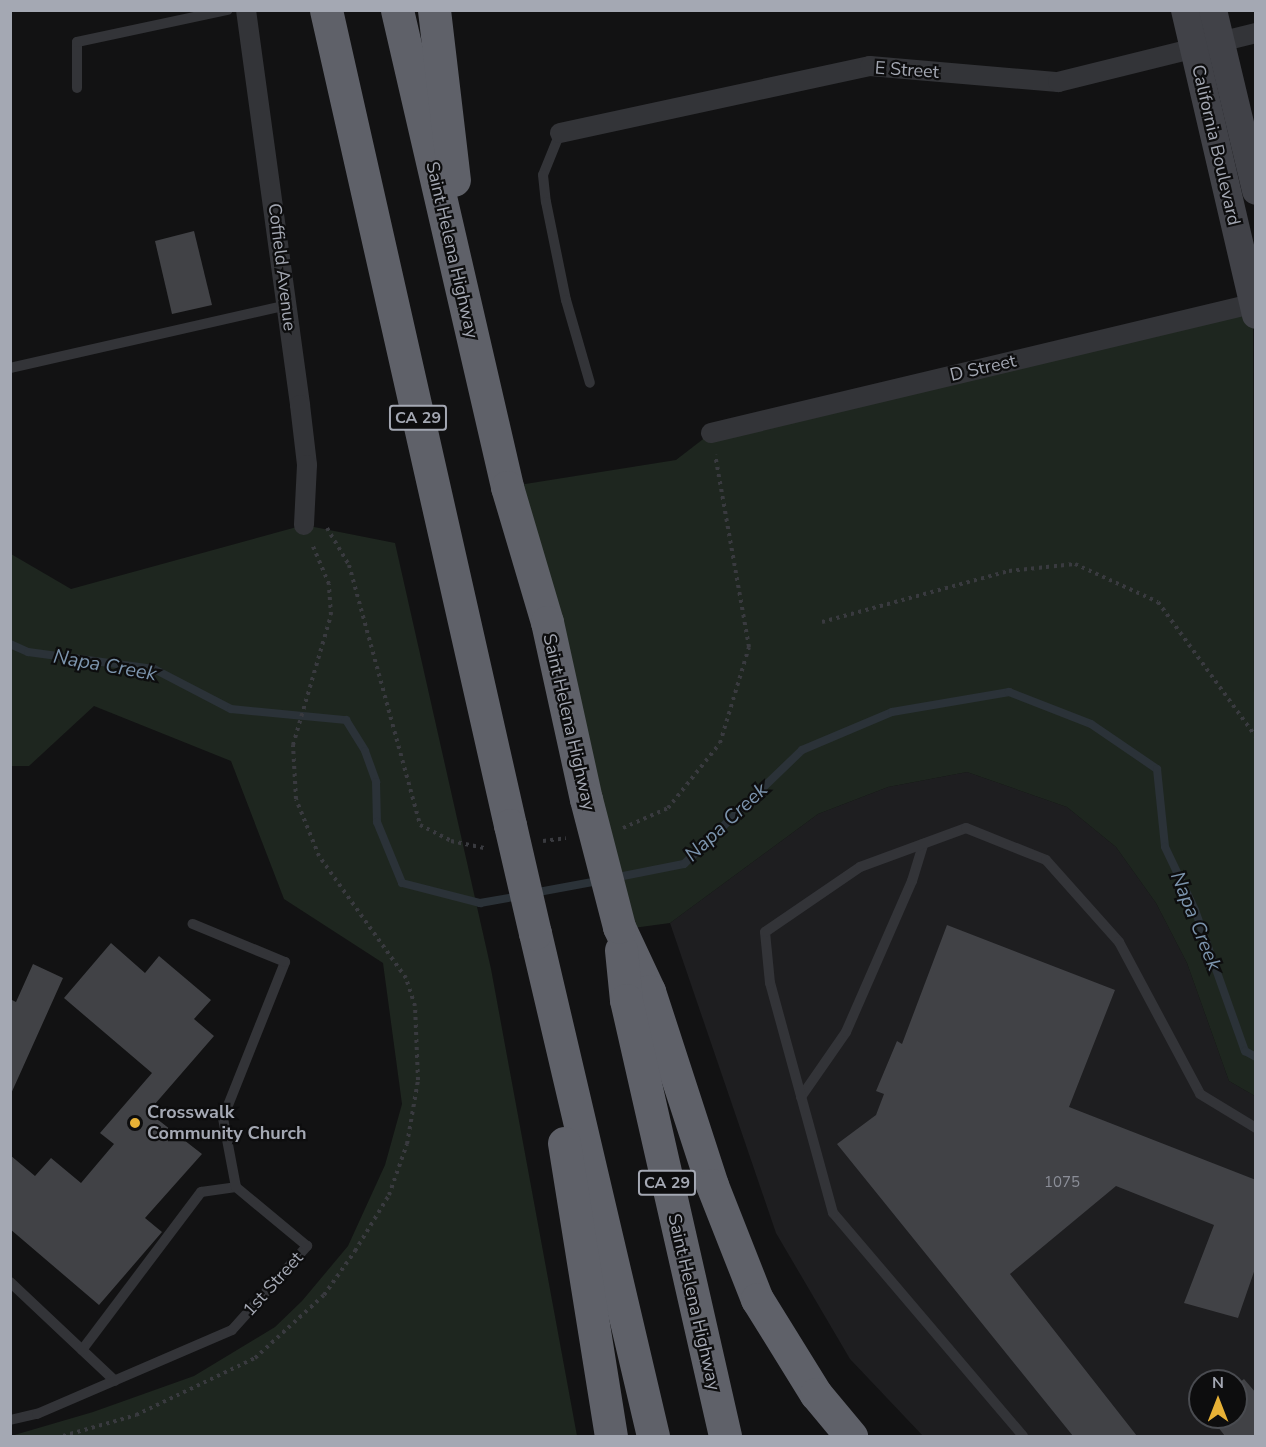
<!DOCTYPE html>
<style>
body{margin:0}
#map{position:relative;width:1266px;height:1447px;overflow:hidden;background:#121213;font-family:"Nunito Sans",sans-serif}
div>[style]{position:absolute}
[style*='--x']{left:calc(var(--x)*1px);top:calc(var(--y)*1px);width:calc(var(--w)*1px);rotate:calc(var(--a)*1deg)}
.built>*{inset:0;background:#1e1e20}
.green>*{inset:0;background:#1e261f}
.stream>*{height:8px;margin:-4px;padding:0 4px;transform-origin:4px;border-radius:4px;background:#2b3238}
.building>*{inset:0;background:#414246}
.path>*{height:4px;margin-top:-2px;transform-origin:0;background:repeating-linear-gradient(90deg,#393a3f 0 3px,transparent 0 7.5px)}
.lane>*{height:10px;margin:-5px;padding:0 5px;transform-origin:5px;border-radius:5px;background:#333438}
.street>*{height:20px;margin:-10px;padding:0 10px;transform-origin:10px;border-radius:10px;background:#333438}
.secondary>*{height:28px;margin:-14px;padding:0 14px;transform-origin:14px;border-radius:14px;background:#414248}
.highway>*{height:33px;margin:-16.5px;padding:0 16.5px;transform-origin:16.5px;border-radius:16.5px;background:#5f6169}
.highway-bridge>*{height:33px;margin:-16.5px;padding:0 16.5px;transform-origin:16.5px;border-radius:16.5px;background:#5f6169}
.dots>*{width:16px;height:16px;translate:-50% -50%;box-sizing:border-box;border:3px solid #0d0d0e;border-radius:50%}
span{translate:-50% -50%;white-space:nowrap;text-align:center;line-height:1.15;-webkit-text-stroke:4.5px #0d0d0e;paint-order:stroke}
.number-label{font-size:15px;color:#8b8e98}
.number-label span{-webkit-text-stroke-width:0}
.shield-label span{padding:2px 4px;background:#0d0d0e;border:2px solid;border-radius:4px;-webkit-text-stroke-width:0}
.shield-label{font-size:16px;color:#a4a8b3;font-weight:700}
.street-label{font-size:18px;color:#a4a8b3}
.poi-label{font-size:18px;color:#a4a8b3;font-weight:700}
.left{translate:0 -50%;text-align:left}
.water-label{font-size:20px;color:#7c94ad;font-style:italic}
.frame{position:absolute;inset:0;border:12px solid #a4a8b3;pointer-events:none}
.north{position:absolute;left:1188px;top:1369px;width:60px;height:60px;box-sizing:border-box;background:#0d0d0e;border:2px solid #494b50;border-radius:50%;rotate:0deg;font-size:16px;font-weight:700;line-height:24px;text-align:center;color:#a4a8b3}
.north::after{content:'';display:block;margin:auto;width:21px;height:27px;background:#e7b136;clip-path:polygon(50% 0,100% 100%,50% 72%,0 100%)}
</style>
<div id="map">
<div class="built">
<div style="clip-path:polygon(evenodd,967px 772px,1067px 807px,1116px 847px,1156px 903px,1187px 963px,1229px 1081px,1255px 1096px,1255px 1436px,923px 1436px,850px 1359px,776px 1233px,670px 923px,818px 814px,888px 787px,967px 772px,1200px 1381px,1236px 1381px,1236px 1417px,1200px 1417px,1200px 1381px)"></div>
</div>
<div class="green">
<div style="clip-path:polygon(1253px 304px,1255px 1096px,1229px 1081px,1187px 963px,1156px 903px,1116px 847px,1067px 807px,967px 772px,888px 787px,818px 814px,670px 923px,633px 928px,507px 487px,676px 460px,711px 433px)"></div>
<div style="clip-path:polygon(304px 525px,395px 543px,491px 969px,577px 1436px,11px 1436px,93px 1412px,194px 1376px,275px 1327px,302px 1301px,348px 1246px,385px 1165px,402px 1104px,383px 963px,284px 899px,231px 761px,94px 706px,29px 766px,11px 766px,11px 554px,71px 589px)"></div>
</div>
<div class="stream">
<div style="--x:10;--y:644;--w:20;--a:24"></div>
<div style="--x:28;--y:652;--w:127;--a:7.7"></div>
<div style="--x:154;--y:669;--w:87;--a:27.5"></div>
<div style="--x:231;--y:709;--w:116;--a:5.5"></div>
<div style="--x:346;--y:720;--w:36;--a:58"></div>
<div style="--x:365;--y:751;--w:33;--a:70"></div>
<div style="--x:376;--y:782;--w:40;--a:88.6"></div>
<div style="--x:377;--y:822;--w:66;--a:67.7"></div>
<div style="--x:402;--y:883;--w:81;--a:14.4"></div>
<div style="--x:480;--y:903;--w:39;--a:-10"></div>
<div style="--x:613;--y:878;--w:72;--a:-11.2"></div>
<div style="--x:684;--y:864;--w:164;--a:-44"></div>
<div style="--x:802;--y:750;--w:98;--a:-22.9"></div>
<div style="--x:892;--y:712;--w:119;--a:-9.7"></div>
<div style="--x:1009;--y:692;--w:88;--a:21.3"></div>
<div style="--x:1091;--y:724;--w:80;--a:34.3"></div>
<div style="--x:1157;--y:769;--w:78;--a:84.1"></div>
<div style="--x:1165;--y:847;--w:70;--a:64.5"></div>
<div style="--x:1195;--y:910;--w:150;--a:70.5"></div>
<div style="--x:1245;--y:1051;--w:13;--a:29"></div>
<div style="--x:533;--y:893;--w:66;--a:-10.5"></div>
</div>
<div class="building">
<div style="clip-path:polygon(194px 231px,212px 305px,172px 314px,155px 241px)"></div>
<div style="clip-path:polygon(947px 925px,1115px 990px,1069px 1107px,1256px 1180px,1256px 1266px,1238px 1318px,1184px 1303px,1214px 1225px,1116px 1186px,1010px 1274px,1137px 1436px,1073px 1436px,837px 1144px,876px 1115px,884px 1094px,876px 1091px,897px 1041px,902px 1044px)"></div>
<div style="clip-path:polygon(111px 943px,145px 973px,159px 956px,211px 1000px,194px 1019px,214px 1036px,148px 1112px,202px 1154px,145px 1218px,162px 1232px,99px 1305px,10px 1229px,10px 1155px,35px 1176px,51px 1158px,81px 1183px,114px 1144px,100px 1133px,152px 1073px,64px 998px)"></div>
<div style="clip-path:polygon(33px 964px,63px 978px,10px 1096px,10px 999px,16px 1002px)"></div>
<div style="clip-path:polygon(1244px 1379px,1256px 1393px,1256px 1436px,1225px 1436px,1210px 1417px,1236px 1417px,1236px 1385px)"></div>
</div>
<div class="path">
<div style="--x:327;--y:528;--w:43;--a:59.3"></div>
<div style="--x:349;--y:565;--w:270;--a:74.7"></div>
<div style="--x:420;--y:825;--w:35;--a:27"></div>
<div style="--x:451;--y:841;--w:35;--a:12"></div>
<div style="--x:822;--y:622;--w:194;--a:-15.3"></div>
<div style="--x:1009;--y:571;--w:66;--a:-6.1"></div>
<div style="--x:1075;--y:564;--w:91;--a:24.6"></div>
<div style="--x:1158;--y:602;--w:167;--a:54"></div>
<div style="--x:623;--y:828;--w:49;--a:-24"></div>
<div style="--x:668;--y:808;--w:83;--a:-51.3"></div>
<div style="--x:720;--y:743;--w:100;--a:-73.2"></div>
<div style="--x:749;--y:647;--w:195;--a:-100"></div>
<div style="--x:543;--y:841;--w:23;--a:-7"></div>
<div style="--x:63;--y:1436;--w:76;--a:-16"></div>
<div style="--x:136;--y:1415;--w:132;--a:-25.6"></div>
<div style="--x:255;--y:1358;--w:93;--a:-42.4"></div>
<div style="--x:324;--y:1295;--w:54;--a:-54.8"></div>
<div style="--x:355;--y:1251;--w:66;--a:-58.7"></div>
<div style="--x:389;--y:1195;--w:54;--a:-70.6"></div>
<div style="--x:407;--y:1144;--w:65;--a:-80.2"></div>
<div style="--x:418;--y:1080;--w:74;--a:-92.3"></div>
<div style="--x:415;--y:1006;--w:29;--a:-108"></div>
<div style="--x:406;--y:978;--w:150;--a:-125.5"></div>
<div style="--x:319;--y:856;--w:61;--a:-112"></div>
<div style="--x:296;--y:799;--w:54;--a:-93.2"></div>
<div style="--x:293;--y:745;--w:135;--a:-73.7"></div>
<div style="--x:331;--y:615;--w:31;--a:-94"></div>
<div style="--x:329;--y:584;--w:43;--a:-113"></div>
</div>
<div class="lane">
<div style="--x:77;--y:88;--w:46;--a:-90"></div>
<div style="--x:77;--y:42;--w:154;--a:-12"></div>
<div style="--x:560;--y:133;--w:45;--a:112"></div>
<div style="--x:543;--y:175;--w:27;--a:84"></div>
<div style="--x:546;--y:202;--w:100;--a:78.5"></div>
<div style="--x:566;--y:300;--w:86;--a:73.9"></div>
<div style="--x:10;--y:368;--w:284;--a:-12.8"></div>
<div style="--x:801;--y:1097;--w:79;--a:-55.3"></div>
<div style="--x:846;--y:1032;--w:165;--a:-66.4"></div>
<div style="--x:912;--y:881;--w:39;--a:-73"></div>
<div style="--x:10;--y:1282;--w:144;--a:43.3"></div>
<div style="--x:82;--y:1350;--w:198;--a:-53"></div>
<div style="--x:201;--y:1192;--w:35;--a:-8"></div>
<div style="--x:10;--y:1420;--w:28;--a:-13"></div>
<div style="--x:37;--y:1414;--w:212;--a:-23.3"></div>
<div style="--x:232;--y:1330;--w:113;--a:-48.2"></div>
<div style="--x:307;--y:1246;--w:92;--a:-140.3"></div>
<div style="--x:236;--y:1187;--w:70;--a:-100.7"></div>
<div style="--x:223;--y:1118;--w:168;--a:-68.3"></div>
<div style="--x:285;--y:962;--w:100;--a:-157.6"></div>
<div style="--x:1023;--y:1436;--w:293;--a:-130.4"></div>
<div style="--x:833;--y:1213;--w:238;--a:-105.3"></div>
<div style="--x:770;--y:983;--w:51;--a:-95.6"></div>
<div style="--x:765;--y:932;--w:115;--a:-34.4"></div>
<div style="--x:860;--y:867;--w:113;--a:-20.2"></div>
<div style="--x:966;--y:828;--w:86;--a:21.8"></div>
<div style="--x:1046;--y:860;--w:110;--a:48.3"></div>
<div style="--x:1119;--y:942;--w:172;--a:61.9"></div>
<div style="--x:1200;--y:1094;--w:66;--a:31.3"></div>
</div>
<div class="street">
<div style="--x:246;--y:10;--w:399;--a:82.2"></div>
<div style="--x:300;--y:405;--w:60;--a:83.3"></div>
<div style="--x:307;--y:465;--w:60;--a:92.9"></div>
<div style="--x:560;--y:133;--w:317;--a:-12.2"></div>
<div style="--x:870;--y:66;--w:189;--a:4.9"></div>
<div style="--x:1058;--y:82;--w:204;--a:-13.9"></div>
<div style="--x:711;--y:433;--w:560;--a:-13.42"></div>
</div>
<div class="secondary">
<div style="--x:1185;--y:10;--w:313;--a:76.9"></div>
<div style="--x:1213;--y:10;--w:186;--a:76.6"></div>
</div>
<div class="highway">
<div style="--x:326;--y:10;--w:836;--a:77.28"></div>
<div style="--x:397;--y:10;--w:490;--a:77"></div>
<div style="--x:507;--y:487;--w:141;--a:73.5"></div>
<div style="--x:547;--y:622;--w:181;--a:77.6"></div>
<div style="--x:434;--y:10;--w:171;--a:83.3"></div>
<div style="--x:619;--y:927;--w:71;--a:64.9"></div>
<div style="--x:649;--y:991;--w:204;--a:72"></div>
<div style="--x:712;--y:1185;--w:123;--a:68.5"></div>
<div style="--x:757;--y:1299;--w:112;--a:58.2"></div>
<div style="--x:816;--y:1394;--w:55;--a:50.2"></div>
<div style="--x:535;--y:933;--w:517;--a:76.8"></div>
<div style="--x:621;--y:950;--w:50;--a:84.3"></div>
<div style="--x:626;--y:1000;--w:447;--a:77.2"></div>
<div style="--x:564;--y:1143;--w:297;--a:80.9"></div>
</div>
<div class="highway-bridge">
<div style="--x:586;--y:799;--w:132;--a:75.5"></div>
<div style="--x:510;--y:825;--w:111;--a:77"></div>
</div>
<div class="dots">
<div style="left:135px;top:1123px;background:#e7b136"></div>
</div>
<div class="number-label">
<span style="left:1062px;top:1183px">1075</span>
</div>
<div class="shield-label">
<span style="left:418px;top:418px">CA 29</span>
<span style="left:667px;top:1183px">CA 29</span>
</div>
<div class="street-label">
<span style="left:907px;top:70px;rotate:4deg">E Street</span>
<span style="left:1216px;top:145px;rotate:77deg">California Boulevard</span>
<span style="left:452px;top:250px;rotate:77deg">Saint Helena Highway</span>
<span style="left:282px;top:267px;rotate:83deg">Coffield Avenue</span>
<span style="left:983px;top:368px;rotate:-13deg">D Street</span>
<span style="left:569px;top:722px;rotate:77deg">Saint Helena Highway</span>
<span style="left:273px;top:1284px;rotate:-48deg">1st Street</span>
<span style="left:694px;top:1302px;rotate:77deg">Saint Helena Highway</span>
</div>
<div class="poi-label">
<span class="left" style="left:147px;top:1123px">Crosswalk<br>Community Church</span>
</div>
<div class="water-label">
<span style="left:105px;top:665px;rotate:10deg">Napa Creek</span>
<span style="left:726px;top:822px;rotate:-43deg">Napa Creek</span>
<span style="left:1196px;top:921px;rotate:68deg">Napa Creek</span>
</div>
<div class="frame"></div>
<div class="north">N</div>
</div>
